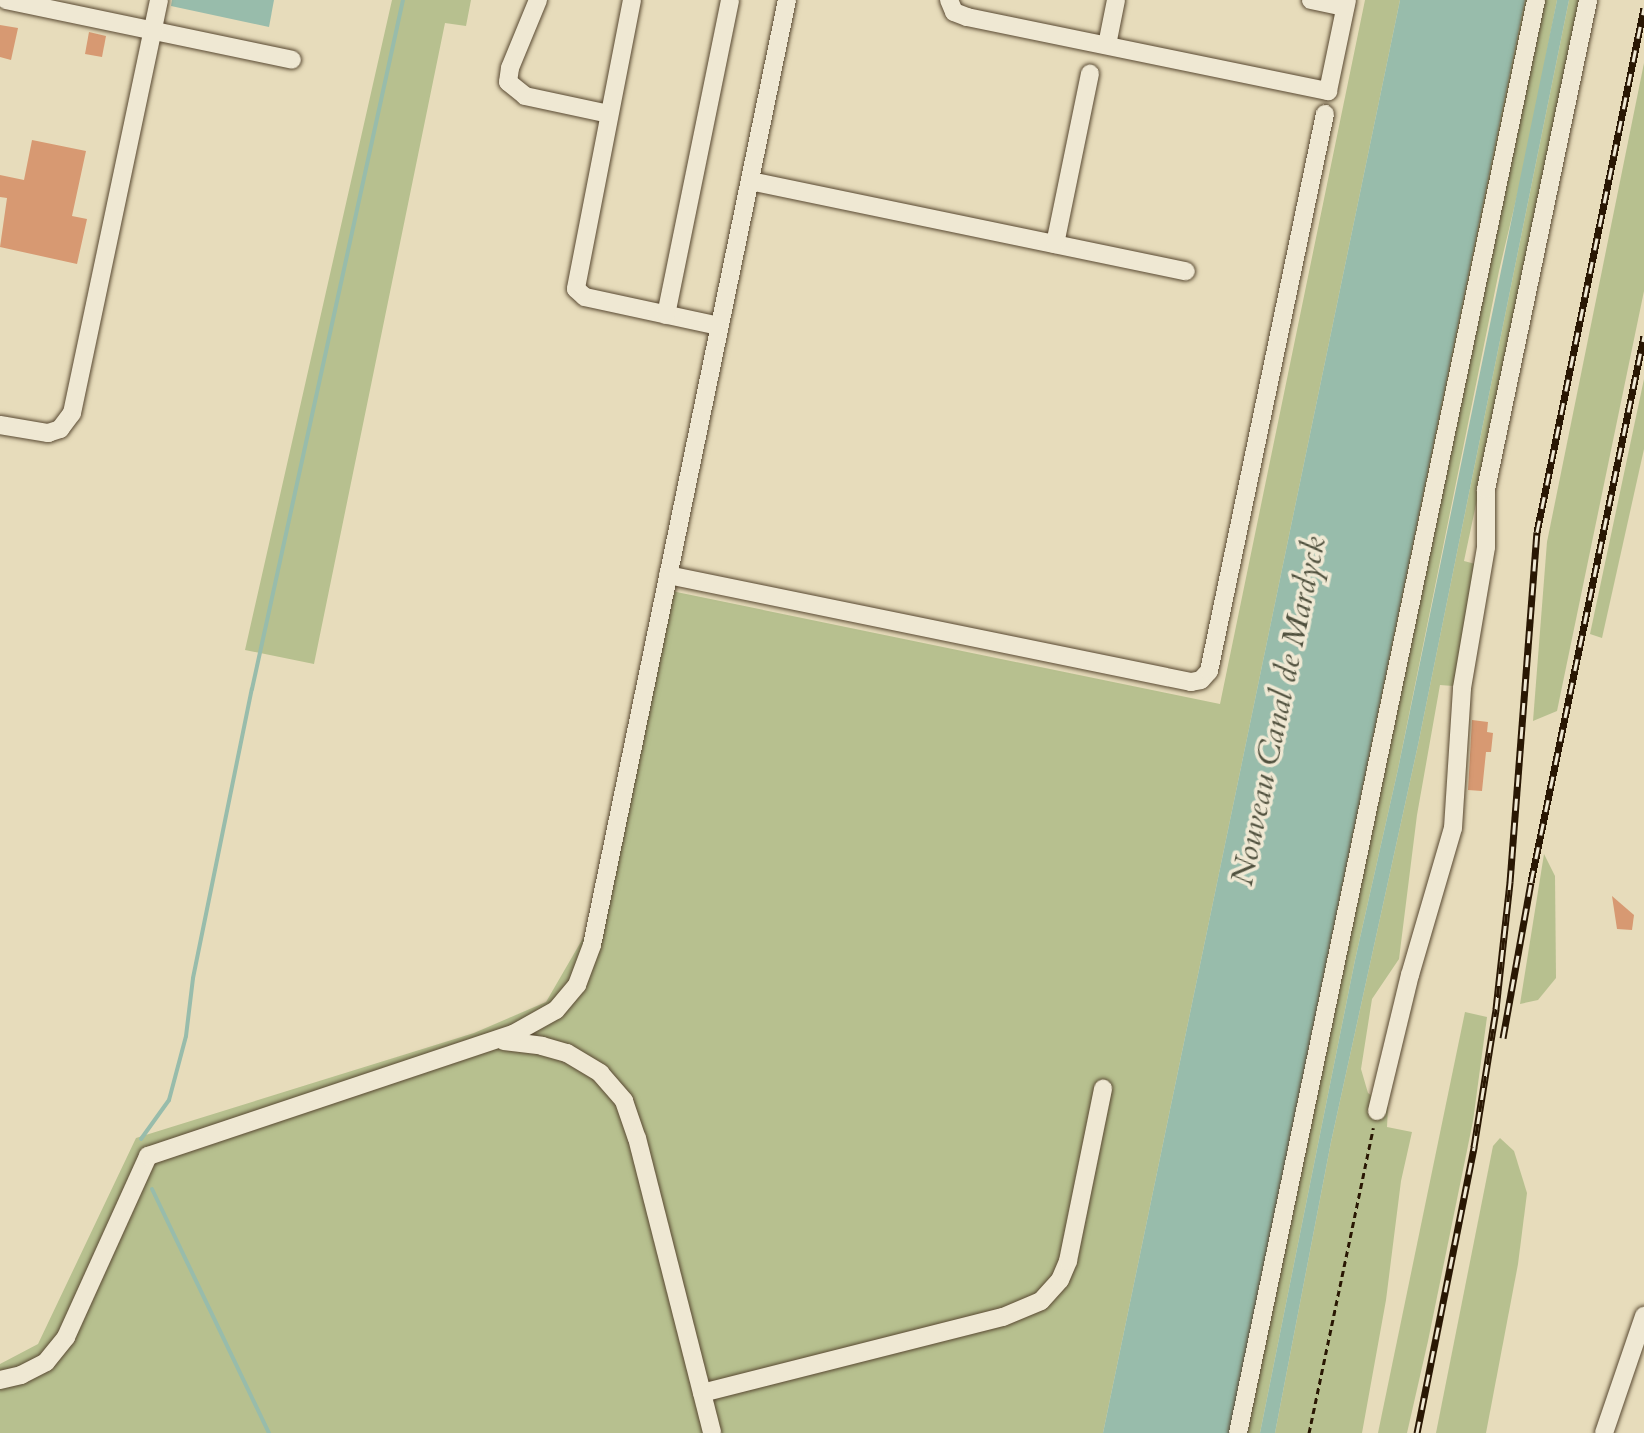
<!DOCTYPE html>
<style>
body{margin:0}
#map{position:relative;width:1644px;height:1433px;overflow:hidden;background:#e7dcbb;font-family:Cardo,serif}
div>[style]{position:absolute}
[style*='--x']{left:calc(var(--x)*1px);top:calc(var(--y)*1px);width:calc(var(--w)*1px);rotate:calc(var(--a)*1deg)}
.green>*{inset:0;background:#b7c08f}
.water>*{inset:0;background:#98bcab}
.stream>*{height:4px;margin:-2px;padding:0 2px;transform-origin:2px;border-radius:2px;background:#98bcab}
.building>*{inset:0;background:#d79972}
.path>*{height:3px;margin-top:-1.5px;transform-origin:0;background:repeating-linear-gradient(90deg,#291703 0 6px,transparent 0 10px)}
.roads{filter:drop-shadow(0 0 2px #584831) drop-shadow(0 0 2px #584831)}
.minor>*{height:18px;margin:-9px;padding:0 9px;transform-origin:9px;border-radius:9px;background:#efe8d3}
.rail>*{height:7px;margin-top:-3.5px;transform-origin:0;background:repeating-linear-gradient(90deg,#efe8d3 0 12px,#291703 0 24px);box-sizing:border-box;border-block:2px solid #291703}
span{translate:-50% -50%;white-space:nowrap;text-align:center;line-height:1.15;-webkit-text-stroke:7px #efe8d3;paint-order:stroke}
.water-label{font-size:32px;color:#50513e;font-style:italic}
</style>
<div id="map">
<div class="green">
<div style="clip-path:polygon(392px 0,471px 0,466px 26px,445px 23px,314px 664px,245px 650px)"></div>
<div style="clip-path:polygon(1365px 0,1400px 0,1103px 1433px,0 1433px,0 1364px,38px 1344px,136px 1138px,474px 1033px,546px 1002px,586px 933px,657px 588px,1220px 704px)"></div>
<div style="clip-path:polygon(1525px 0,1557px 0,1526px 158px,1499px 271px,1398px 769px,1355px 960px,1260px 1433px,1229px 1433px)"></div>
<div style="clip-path:polygon(1569px 0,1583px 0,1464px 561px,1479px 565px,1453px 686px,1440px 685px,1417px 815px,1399px 959px,1372px 999px,1361px 1069px,1368px 1093px,1388px 1107px,1387px 1127px,1412px 1132px,1401px 1181px,1386px 1300px,1362px 1433px,1275px 1433px,1331px 1142px,1418px 745px)"></div>
<div style="clip-path:polygon(1644px 63px,1644px 291px,1557px 711px,1533px 721px,1547px 542px)"></div>
<div style="clip-path:polygon(1644px 379px,1644px 449px,1602px 638px,1590px 634px)"></div>
<div style="clip-path:polygon(1544px 854px,1555px 876px,1556px 978px,1538px 1000px,1520px 1004px)"></div>
<div style="clip-path:polygon(1465px 1012px,1487px 1017px,1473px 1121px,1428px 1341px,1407px 1433px,1378px 1433px)"></div>
<div style="clip-path:polygon(1500px 1138px,1514px 1151px,1527px 1193px,1518px 1264px,1486px 1433px,1436px 1433px,1493px 1146px)"></div>
</div>
<div class="water">
<div style="clip-path:polygon(172px 0,274px 0,269px 27px,171px 6px)"></div>
<div style="clip-path:polygon(1400px 0,1525px 0,1229px 1433px,1103px 1433px)"></div>
<div style="clip-path:polygon(1557px 0,1569px 0,1418px 745px,1331px 1142px,1275px 1433px,1260px 1433px,1355px 960px,1398px 769px)"></div>
</div>
<div class="stream">
<div style="--x:141;--y:1139;--w:48;--a:-54.3"></div>
<div style="--x:169;--y:1100;--w:66;--a:-75.1"></div>
<div style="--x:186;--y:1036;--w:58;--a:-83.1"></div>
<div style="--x:193;--y:978;--w:295;--a:-78.5"></div>
<div style="--x:252;--y:689;--w:705;--a:-77.64"></div>
<div style="--x:152;--y:1189;--w:271;--a:64.4"></div>
</div>
<div class="building">
<div style="clip-path:polygon(0 25px,18px 28px,11px 60px,0 57px)"></div>
<div style="clip-path:polygon(89px 32px,106px 36px,102px 57px,85px 54px)"></div>
<div style="clip-path:polygon(32px 140px,86px 151px,72px 216px,87px 219px,77px 264px,0 247px,7px 198px,0 197px,0 175px,24px 180px)"></div>
<div style="clip-path:polygon(1472px 720px,1488px 722px,1487px 732px,1493px 733px,1491px 752px,1486px 752px,1482px 791px,1468px 790px)"></div>
<div style="clip-path:polygon(1612px 896px,1634px 915px,1632px 930px,1617px 929px)"></div>
</div>
<div class="path">
<div style="--x:1309;--y:1433;--w:312;--a:-78.1"></div>
</div>
<div class="roads">
<div class="minor">
<div style="--x:6;--y:0;--w:292;--a:11.8"></div>
<div style="--x:538;--y:0;--w:74;--a:112.4"></div>
<div style="--x:510;--y:68;--w:14;--a:98"></div>
<div style="--x:508;--y:82;--w:22;--a:39"></div>
<div style="--x:525;--y:96;--w:86;--a:12.1"></div>
<div style="--x:632;--y:0;--w:294;--a:101"></div>
<div style="--x:576;--y:289;--w:12;--a:42"></div>
<div style="--x:585;--y:297;--w:137;--a:12.2"></div>
<div style="--x:949;--y:0;--w:13;--a:67"></div>
<div style="--x:954;--y:12;--w:14;--a:21"></div>
<div style="--x:967;--y:17;--w:369;--a:11.6"></div>
<div style="--x:1328;--y:91;--w:93;--a:-78.2"></div>
<div style="--x:1311;--y:0;--w:35;--a:12"></div>
<div style="--x:1107;--y:45;--w:46;--a:-78.7"></div>
<div style="--x:750;--y:181;--w:445;--a:11.7"></div>
<div style="--x:1055;--y:244;--w:174;--a:-78.4"></div>
<div style="--x:666;--y:315;--w:321;--a:-78.5"></div>
<div style="--x:0;--y:425;--w:49;--a:9.5"></div>
<div style="--x:48;--y:433;--w:13;--a:-18"></div>
<div style="--x:60;--y:429;--w:20;--a:-53"></div>
<div style="--x:72;--y:413;--w:422;--a:-78.1"></div>
<div style="--x:668;--y:575;--w:534;--a:11.56"></div>
<div style="--x:1191;--y:682;--w:10;--a:-11"></div>
<div style="--x:1201;--y:680;--w:12;--a:-48"></div>
<div style="--x:1209;--y:671;--w:569;--a:-78.24"></div>
<div style="--x:504;--y:1041;--w:38;--a:7"></div>
<div style="--x:542;--y:1046;--w:26;--a:16"></div>
<div style="--x:567;--y:1053;--w:39;--a:31"></div>
<div style="--x:600;--y:1073;--w:37;--a:49"></div>
<div style="--x:624;--y:1101;--w:39;--a:71"></div>
<div style="--x:637;--y:1138;--w:304;--a:75.7"></div>
<div style="--x:1377;--y:1111;--w:140;--a:-76.4"></div>
<div style="--x:1410;--y:975;--w:153;--a:-73.7"></div>
<div style="--x:1453;--y:828;--w:140;--a:-86.3"></div>
<div style="--x:1462;--y:688;--w:143;--a:-80.3"></div>
<div style="--x:1486;--y:547;--w:58;--a:-90"></div>
<div style="--x:1486;--y:489;--w:500;--a:-78.2"></div>
<div style="--x:0;--y:1380;--w:22;--a:-13"></div>
<div style="--x:21;--y:1375;--w:28;--a:-27"></div>
<div style="--x:46;--y:1362;--w:32;--a:-51"></div>
<div style="--x:66;--y:1337;--w:199;--a:-65.6"></div>
<div style="--x:148;--y:1156;--w:385;--a:-18.5"></div>
<div style="--x:513;--y:1034;--w:49;--a:-29.2"></div>
<div style="--x:556;--y:1010;--w:33;--a:-50"></div>
<div style="--x:577;--y:985;--w:43;--a:-69.4"></div>
<div style="--x:592;--y:945;--w:965;--a:-78.34"></div>
<div style="--x:702;--y:1393;--w:310;--a:-14.2"></div>
<div style="--x:1003;--y:1317;--w:41;--a:-22.8"></div>
<div style="--x:1041;--y:1301;--w:28;--a:-48"></div>
<div style="--x:1060;--y:1280;--w:21;--a:-67"></div>
<div style="--x:1068;--y:1261;--w:176;--a:-78.5"></div>
<div style="--x:1238;--y:1433;--w:1464;--a:-78.25"></div>
<div style="--x:1604;--y:1433;--w:124;--a:-71.1"></div>
</div>
</div>
<div class="rail">
<div style="--x:1503;--y:1038;--w:158;--a:-79.8"></div>
<div style="--x:1531;--y:882;--w:558;--a:-78.31"></div>
<div style="--x:1417;--y:1433;--w:292;--a:-78.7"></div>
<div style="--x:1474;--y:1147;--w:140;--a:-80.9"></div>
<div style="--x:1496;--y:1009;--w:128;--a:-83.7"></div>
<div style="--x:1510;--y:882;--w:351;--a:-85.6"></div>
<div style="--x:1537;--y:532;--w:535;--a:-78.46"></div>
</div>
<div class="water-label">
<span style="left:1279px;top:711px;rotate:-78deg">Nouveau Canal de Mardyck</span>
</div>
</div>
